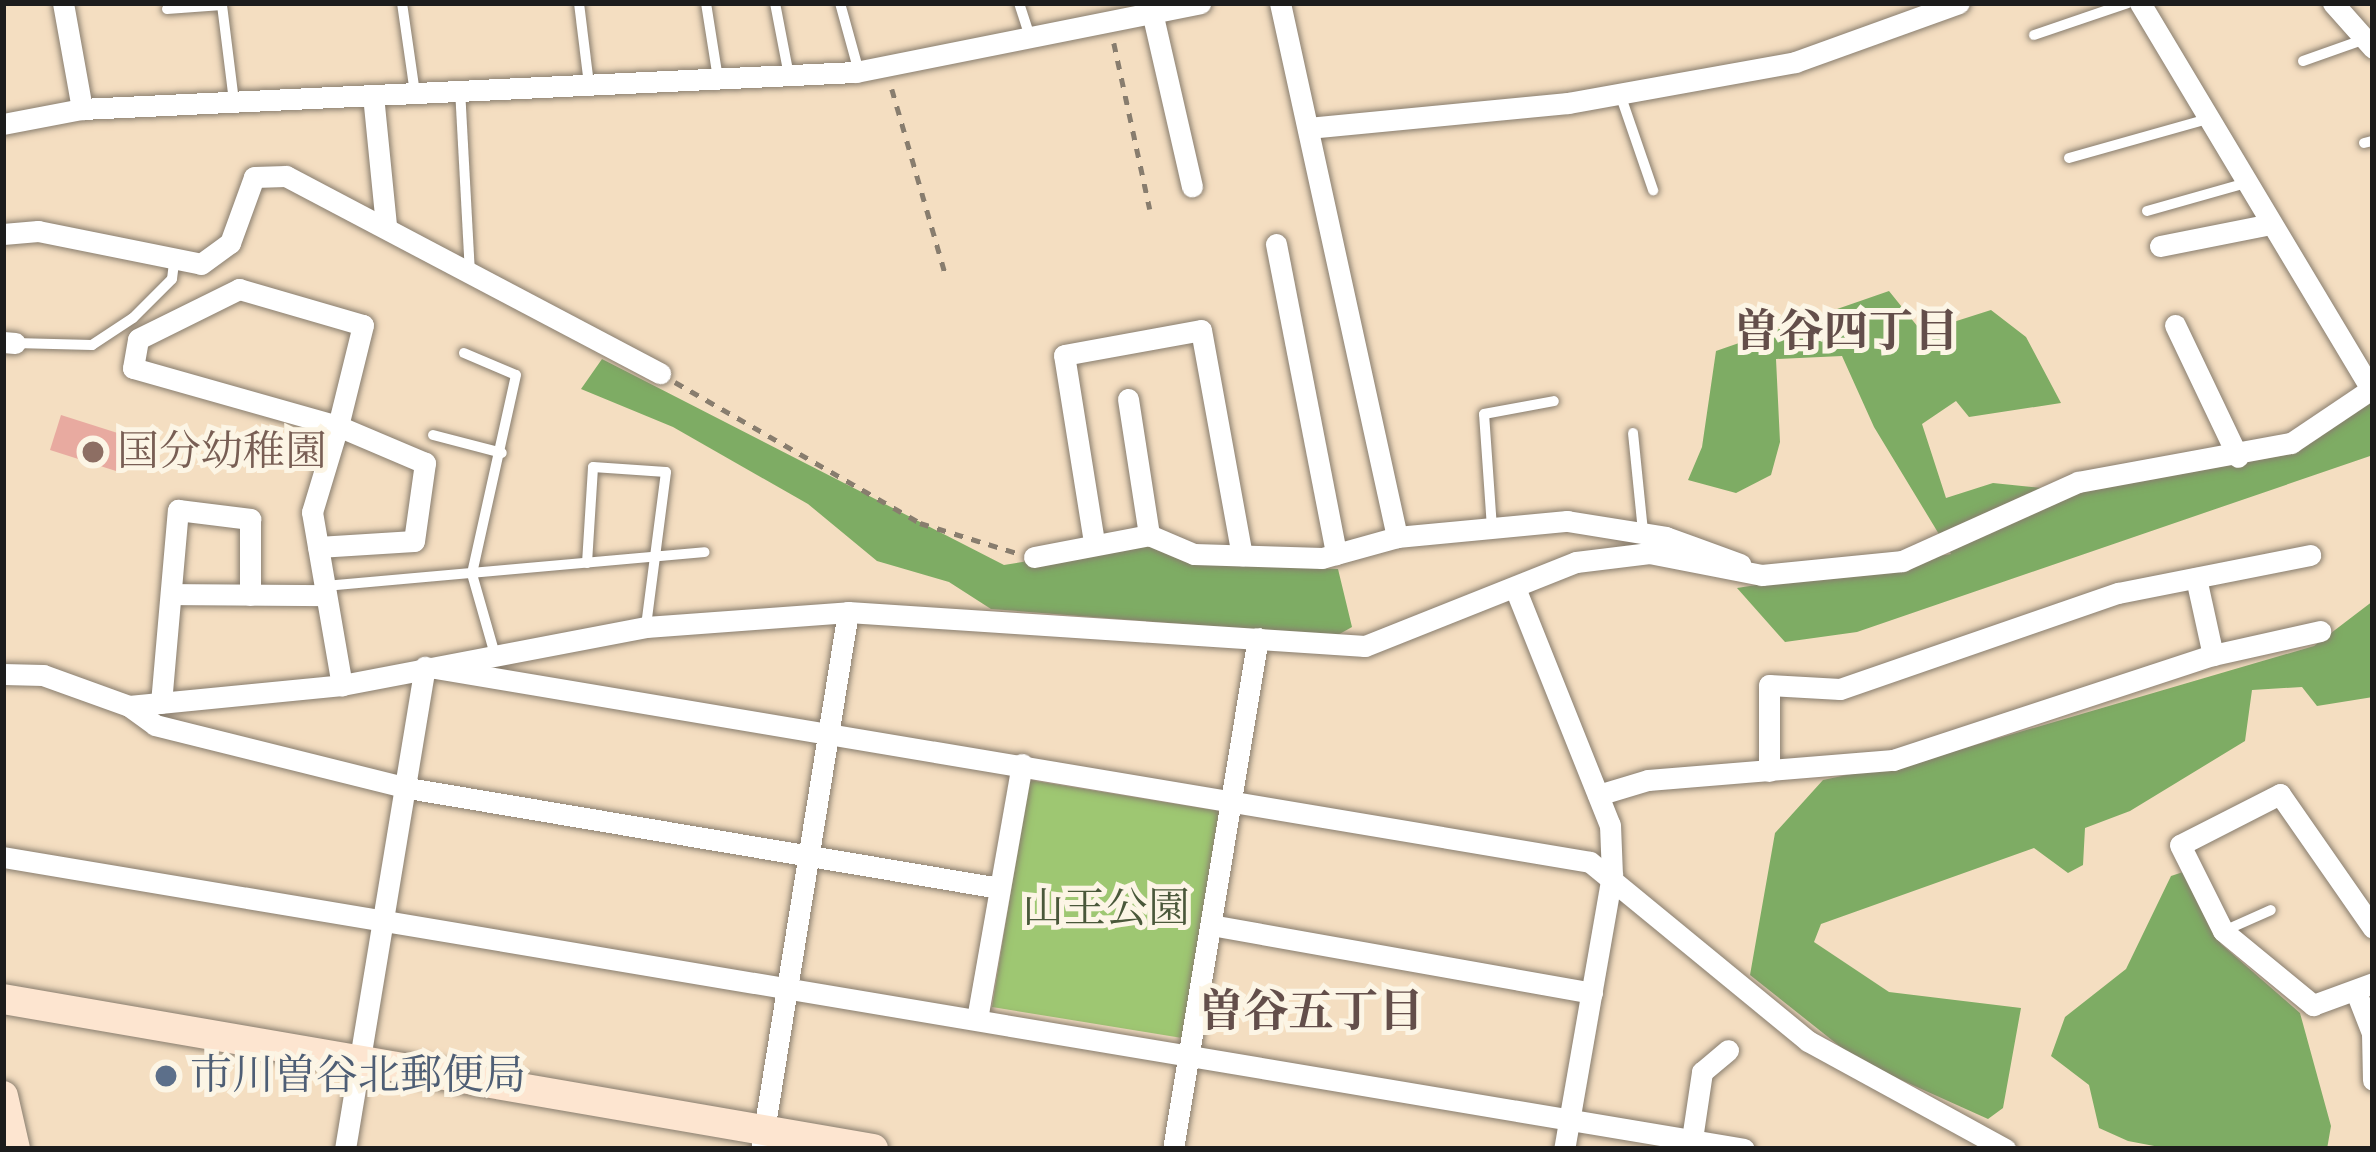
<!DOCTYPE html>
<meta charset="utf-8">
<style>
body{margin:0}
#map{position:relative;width:2376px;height:1152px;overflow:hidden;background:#f4dec1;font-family:Cardo,"Noto Serif JP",serif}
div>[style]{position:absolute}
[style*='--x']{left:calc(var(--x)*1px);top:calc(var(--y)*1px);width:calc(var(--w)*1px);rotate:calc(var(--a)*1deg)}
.green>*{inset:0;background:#9ec772}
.forest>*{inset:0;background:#7eac64}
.building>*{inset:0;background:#e8aaa0}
.path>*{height:4.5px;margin-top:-2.25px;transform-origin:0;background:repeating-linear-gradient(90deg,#887d6e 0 9px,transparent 0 18px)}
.roads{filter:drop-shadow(0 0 3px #887d6e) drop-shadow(0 0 3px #887d6e)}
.lane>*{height:10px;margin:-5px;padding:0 5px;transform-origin:5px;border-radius:5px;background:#fff}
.street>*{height:21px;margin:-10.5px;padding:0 10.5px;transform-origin:10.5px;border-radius:10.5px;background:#fff}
.secondary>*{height:30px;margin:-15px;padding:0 15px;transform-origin:15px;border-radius:15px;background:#fde5d0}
.dots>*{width:33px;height:33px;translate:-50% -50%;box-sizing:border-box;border:6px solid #fcf5e5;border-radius:50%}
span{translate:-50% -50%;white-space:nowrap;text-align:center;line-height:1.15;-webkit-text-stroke:10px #fcf5e5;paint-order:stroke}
.education-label{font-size:42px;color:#785e54}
.left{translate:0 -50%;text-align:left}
.park-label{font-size:42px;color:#4a583a}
.service-label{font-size:42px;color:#4e5e75}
.neighbourhood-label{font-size:45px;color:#634e4a;font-weight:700}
.frame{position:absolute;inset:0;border:6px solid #1c1c1c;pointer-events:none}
</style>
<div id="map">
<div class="green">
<div style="clip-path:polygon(1029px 780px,1219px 811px,1182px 1038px,992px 1007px)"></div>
</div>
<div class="forest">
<div style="clip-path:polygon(1889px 291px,1922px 332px,1991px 310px,2026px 337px,2061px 403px,1969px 417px,1956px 401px,1922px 424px,1946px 498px,1993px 483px,2080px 492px,2291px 454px,2373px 400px,2373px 455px,1857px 632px,1785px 642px,1737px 588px,1951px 554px,1874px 427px,1842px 356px,1776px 359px,1780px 442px,1771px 475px,1736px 493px,1688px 480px,1702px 447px,1716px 351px)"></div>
<div style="clip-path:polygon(602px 359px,1004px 565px,1146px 542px,1202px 564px,1338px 569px,1352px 627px,1336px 636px,991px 609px,949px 582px,877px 561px,808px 504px,673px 427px,581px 389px)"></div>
<div style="clip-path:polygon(2373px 601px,2373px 697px,2317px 706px,2302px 687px,2252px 690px,2245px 741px,2130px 811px,2085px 828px,2083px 865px,2068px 873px,2034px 848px,1821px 924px,1814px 942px,1889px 992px,2021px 1008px,2003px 1108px,1988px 1119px,1857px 1060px,1750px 975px,1775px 833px,1823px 780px,1941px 755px,2314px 646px)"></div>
<div style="clip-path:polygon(2183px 872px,2221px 944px,2300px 1013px,2331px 1126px,2327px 1149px,2170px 1149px,2128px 1141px,2099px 1128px,2089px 1085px,2051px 1056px,2065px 1017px,2126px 969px,2171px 876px)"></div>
</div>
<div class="building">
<div style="clip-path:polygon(61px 415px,127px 436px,116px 471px,50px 450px)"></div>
</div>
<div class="path">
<div style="--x:1114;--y:43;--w:170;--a:77.8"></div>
<div style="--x:892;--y:89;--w:191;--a:73.9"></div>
<div style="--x:675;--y:382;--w:283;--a:29.9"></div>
<div style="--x:920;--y:523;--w:102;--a:17.2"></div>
</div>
<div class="roads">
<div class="lane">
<div style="--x:402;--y:3;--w:91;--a:81.8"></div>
<div style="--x:579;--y:3;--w:83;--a:83"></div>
<div style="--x:706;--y:3;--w:77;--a:81"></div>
<div style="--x:775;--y:3;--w:74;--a:79.1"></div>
<div style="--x:840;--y:3;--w:72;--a:74.6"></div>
<div style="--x:1019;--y:3;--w:33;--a:72"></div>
<div style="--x:167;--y:9;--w:55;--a:-4.2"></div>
<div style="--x:222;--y:5;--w:98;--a:82.9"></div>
<div style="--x:2034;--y:35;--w:99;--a:-18.8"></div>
<div style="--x:2303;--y:61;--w:66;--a:-19.5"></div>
<div style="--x:460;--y:89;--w:182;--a:86.9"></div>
<div style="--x:1620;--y:94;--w:102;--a:71"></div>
<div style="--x:2364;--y:143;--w:9;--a:-13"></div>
<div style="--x:2069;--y:158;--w:144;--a:-15.7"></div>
<div style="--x:2147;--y:211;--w:103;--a:-15.8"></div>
<div style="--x:15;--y:343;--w:77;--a:1.5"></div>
<div style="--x:92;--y:345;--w:49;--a:-33.4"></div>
<div style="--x:133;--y:318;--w:55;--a:-45"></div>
<div style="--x:172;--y:279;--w:16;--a:-83"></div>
<div style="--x:464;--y:353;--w:56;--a:22.9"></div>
<div style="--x:516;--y:375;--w:204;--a:102.5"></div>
<div style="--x:472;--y:574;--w:80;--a:74.1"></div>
<div style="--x:1633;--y:433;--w:100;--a:84.2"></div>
<div style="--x:433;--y:435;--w:71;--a:14.6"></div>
<div style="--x:1492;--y:528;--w:114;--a:-94"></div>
<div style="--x:1484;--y:414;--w:71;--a:-10.5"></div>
<div style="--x:587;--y:563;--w:96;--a:-86.4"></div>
<div style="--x:593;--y:467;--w:73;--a:3.9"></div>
<div style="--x:666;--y:472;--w:156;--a:97.4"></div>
<div style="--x:325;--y:586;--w:381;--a:-5.1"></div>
<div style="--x:2226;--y:930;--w:49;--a:-24"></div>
</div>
<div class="street">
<div style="--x:63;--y:3;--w:108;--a:79.8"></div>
<div style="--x:1280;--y:3;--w:547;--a:77.64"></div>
<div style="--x:2140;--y:3;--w:450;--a:59.1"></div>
<div style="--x:2333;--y:3;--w:60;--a:48.4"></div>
<div style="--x:1152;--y:12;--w:179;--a:77.1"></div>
<div style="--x:373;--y:95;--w:132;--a:84.3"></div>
<div style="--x:3;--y:124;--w:80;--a:-10.8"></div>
<div style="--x:82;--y:109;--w:775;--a:-2.74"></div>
<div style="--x:856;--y:72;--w:351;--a:-11.3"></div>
<div style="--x:1308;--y:128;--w:261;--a:-5.5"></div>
<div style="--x:1568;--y:103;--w:231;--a:-10.2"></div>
<div style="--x:1795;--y:62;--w:174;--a:-19.8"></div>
<div style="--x:3;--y:234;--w:35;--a:-5"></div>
<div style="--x:38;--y:231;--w:166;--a:11.4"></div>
<div style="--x:201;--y:264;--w:36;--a:-36"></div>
<div style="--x:230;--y:243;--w:70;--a:-70"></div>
<div style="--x:254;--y:177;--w:32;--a:-2"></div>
<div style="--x:286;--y:176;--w:423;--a:27.8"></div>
<div style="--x:1276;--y:244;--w:316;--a:79"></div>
<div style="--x:2160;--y:246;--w:113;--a:-11.2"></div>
<div style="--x:2175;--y:325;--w:146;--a:64.5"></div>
<div style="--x:3;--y:342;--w:12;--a:5"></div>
<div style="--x:1128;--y:399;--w:138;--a:81.2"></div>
<div style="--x:1094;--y:542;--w:189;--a:-99.1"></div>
<div style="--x:1064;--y:355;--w:139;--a:-10.3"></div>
<div style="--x:1201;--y:330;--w:229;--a:79.7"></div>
<div style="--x:318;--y:547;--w:96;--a:-3.6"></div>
<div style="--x:414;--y:541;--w:79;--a:-82"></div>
<div style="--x:425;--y:463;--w:95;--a:-157"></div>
<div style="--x:338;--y:426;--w:213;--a:-164.2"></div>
<div style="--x:133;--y:368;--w:29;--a:-80"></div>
<div style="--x:138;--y:339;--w:113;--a:-26.3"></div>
<div style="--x:239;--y:289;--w:129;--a:16.2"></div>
<div style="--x:363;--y:325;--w:104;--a:103.9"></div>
<div style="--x:338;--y:426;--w:90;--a:106.8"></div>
<div style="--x:312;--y:512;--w:176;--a:80.2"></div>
<div style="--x:1034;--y:557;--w:117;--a:-10.8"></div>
<div style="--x:1149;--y:535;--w:49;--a:22.9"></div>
<div style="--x:1194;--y:554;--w:128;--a:1.8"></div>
<div style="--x:1322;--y:558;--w:78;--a:-15.6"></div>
<div style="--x:1397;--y:537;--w:171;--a:-5.4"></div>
<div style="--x:1567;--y:521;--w:100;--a:9.2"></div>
<div style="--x:1666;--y:537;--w:79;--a:20"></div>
<div style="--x:2196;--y:578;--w:79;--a:77.6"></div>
<div style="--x:1515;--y:588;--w:255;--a:68.2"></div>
<div style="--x:1610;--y:825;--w:50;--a:87.7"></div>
<div style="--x:1612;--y:875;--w:278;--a:99.9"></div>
<div style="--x:171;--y:594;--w:155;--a:0.4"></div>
<div style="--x:435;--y:668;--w:1171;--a:9.53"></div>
<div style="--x:1590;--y:862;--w:282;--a:39.4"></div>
<div style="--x:1808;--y:1041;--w:225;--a:28.7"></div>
<div style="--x:3;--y:674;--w:40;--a:1.4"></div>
<div style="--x:43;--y:675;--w:91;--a:19.8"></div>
<div style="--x:129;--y:706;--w:214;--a:-5.6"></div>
<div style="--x:342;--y:685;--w:309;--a:-10.8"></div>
<div style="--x:646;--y:627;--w:203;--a:-4.2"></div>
<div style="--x:848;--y:612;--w:518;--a:3.76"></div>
<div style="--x:1365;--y:646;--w:227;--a:-21.7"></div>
<div style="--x:1576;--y:562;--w:74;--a:-7"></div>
<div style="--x:1649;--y:553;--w:115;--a:11"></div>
<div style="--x:1762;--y:575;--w:141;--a:-5.7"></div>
<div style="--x:1902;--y:561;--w:193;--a:-24.2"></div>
<div style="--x:2078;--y:482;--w:217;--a:-10.4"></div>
<div style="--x:2291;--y:443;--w:99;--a:-33.9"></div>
<div style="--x:161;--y:703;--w:194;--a:-85"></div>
<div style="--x:178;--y:510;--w:73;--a:7.1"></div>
<div style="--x:250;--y:519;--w:76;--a:90"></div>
<div style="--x:129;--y:706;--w:32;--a:36"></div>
<div style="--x:155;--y:725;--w:261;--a:14"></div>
<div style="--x:408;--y:788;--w:599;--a:9.6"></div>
<div style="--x:1769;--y:771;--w:86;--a:-90"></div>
<div style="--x:1769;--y:685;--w:71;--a:3.2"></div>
<div style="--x:1840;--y:689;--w:294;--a:-19.1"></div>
<div style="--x:2118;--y:593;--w:196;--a:-11.2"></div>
<div style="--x:1598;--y:795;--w:52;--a:-16.7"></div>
<div style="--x:1648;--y:780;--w:246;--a:-4.7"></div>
<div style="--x:1893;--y:760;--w:337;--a:-18.2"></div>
<div style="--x:2213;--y:655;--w:110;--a:-12.6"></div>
<div style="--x:3;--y:857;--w:1765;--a:9.52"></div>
<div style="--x:1211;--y:925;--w:387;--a:10.1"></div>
<div style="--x:2373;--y:928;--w:163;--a:-124.8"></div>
<div style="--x:2280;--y:794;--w:112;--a:153"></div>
<div style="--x:2180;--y:845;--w:96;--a:63.4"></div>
<div style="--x:2223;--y:931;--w:117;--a:39.4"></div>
<div style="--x:2313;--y:1005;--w:64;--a:-20.1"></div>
<div style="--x:2356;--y:992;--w:44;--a:68.7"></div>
<div style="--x:2372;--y:1033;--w:47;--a:88.8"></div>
<div style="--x:977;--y:1019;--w:259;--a:-80"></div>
<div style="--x:1692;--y:1139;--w:68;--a:-81.5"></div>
<div style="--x:1702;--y:1072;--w:34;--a:-40"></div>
<div style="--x:345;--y:1149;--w:489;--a:-80.6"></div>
<div style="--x:761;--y:1149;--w:544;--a:-80.8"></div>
<div style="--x:1173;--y:1149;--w:518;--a:-80.56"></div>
</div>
<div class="secondary">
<div style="--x:3;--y:999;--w:883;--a:9.78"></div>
<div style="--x:3;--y:1096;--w:54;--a:77.2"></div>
</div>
</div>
<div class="dots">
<div style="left:93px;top:452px;background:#8d6e63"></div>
<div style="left:166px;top:1076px;background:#5c6f8a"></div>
</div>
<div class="education-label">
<span class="left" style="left:117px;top:452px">国分幼稚園</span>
</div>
<div class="park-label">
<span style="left:1106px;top:909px">山王公園</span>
</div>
<div class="service-label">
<span class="left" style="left:190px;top:1076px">市川曽谷北郵便局</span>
</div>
<div class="neighbourhood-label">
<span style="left:1846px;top:332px">曽谷四丁目</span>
<span style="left:1311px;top:1012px">曽谷五丁目</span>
</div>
<div class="frame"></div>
</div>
